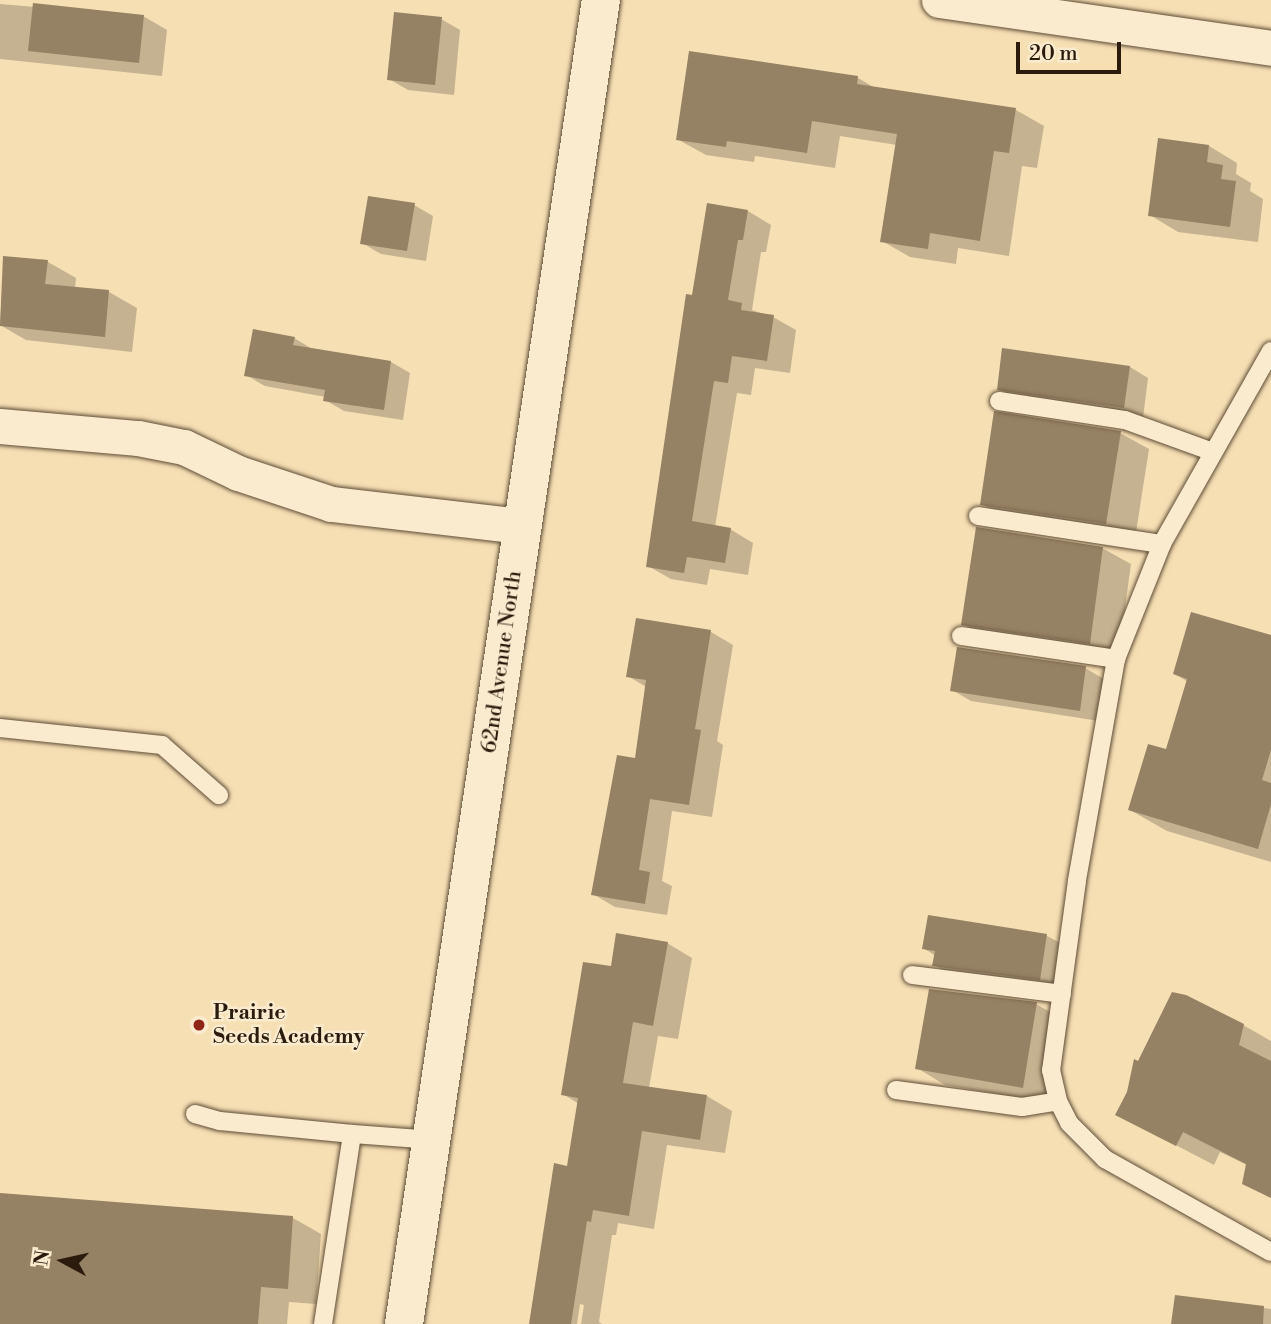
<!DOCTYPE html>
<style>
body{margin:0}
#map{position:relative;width:1271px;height:1324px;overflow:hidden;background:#f7dfb4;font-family:"Libre Bodoni",serif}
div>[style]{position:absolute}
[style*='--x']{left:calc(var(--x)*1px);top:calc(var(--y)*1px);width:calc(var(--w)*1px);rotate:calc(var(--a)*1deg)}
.shadow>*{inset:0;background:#0003}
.building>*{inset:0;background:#958163}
.roads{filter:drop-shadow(0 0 2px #5d4c36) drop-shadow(0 0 2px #5d4c36)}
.lane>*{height:18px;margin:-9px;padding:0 9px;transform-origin:9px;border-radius:9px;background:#faeace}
.street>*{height:35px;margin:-17.5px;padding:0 17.5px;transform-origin:17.5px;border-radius:17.5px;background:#faeace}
.secondary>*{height:38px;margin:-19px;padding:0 19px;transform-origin:19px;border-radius:19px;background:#faeace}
.dots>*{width:19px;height:19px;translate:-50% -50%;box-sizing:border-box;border:4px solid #faeace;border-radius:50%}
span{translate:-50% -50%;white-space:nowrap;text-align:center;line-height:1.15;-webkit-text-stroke:5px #faeace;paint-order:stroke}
.street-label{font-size:21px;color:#2a1b0c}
.poi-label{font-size:21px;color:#2a1b0c;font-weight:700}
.left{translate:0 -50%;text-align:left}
.north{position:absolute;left:28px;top:1226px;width:70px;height:70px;-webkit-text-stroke:5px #faeace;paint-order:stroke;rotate:278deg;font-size:19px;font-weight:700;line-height:28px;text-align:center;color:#2a1b0c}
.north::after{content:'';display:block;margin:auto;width:24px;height:32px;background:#2a1b0c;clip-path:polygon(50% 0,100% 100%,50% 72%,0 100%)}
.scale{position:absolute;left:1016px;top:42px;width:105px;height:32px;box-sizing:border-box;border:4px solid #2a1b0c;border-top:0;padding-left:9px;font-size:21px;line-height:24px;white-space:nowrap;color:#2a1b0c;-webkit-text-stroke:5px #faeace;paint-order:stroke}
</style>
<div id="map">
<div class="shadow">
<div style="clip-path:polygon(0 4px,143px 16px,167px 30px,162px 76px,0 59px)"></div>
<div style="clip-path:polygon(441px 19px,460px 30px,454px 95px,408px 90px,389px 79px)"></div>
<div style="clip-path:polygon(858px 78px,877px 89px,1016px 110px,1044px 126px,1037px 168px,1022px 166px,1009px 256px,958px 248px,956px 264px,910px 257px,882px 241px,897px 145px,840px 136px,835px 168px,755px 156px,754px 162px,706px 155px,677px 139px)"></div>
<div style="clip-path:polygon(1160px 140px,1209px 146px,1237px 163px,1236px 174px,1251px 183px,1250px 191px,1263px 199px,1258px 242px,1178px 232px,1150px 215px)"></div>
<div style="clip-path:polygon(414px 205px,433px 216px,426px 261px,381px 254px,362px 243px)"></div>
<div style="clip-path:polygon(748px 211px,771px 225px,766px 252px,761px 252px,752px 310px,773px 317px,796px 330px,790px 373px,755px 368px,751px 395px,737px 393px,715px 527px,730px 529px,753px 543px,748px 575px,710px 569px,707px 585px,671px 579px,648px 566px,693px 297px)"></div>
<div style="clip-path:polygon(4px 257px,48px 262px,76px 278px,75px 288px,109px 292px,137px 308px,132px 352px,26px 340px,0 325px)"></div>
<div style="clip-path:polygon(294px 338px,314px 350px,391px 362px,410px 373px,403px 420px,344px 411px,325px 400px,326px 397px,265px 386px,246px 375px)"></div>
<div style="clip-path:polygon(1130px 367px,1148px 378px,1143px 418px,1018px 400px,999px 389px)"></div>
<div style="clip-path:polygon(1120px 433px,1149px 449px,1135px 539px,1010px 520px,982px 504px)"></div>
<div style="clip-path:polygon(1102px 548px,1131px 564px,1118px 659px,991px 640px,963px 624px)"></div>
<div style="clip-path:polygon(637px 620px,711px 632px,733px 645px,717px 741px,723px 745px,712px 817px,672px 811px,662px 881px,672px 886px,667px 915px,615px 907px,593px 894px,636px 760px,646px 687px,628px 676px)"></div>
<div style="clip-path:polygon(1271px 637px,1271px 862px,1167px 831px,1130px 810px,1167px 752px,1188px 682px,1175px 674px)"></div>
<div style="clip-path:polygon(1085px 668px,1104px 679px,1099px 721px,971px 701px,952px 690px)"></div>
<div style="clip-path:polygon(1047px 936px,1066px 946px,1059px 990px,953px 976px,934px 965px,936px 956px,923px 948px)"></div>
<div style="clip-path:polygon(667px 943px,692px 958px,678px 1039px,658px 1036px,649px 1088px,707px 1096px,732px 1111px,725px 1153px,667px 1145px,654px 1229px,618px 1223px,616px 1235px,612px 1235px,599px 1322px,602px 1324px,581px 1324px,584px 1305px,580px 1304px,577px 1324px,531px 1324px,569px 1168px,579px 1104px,563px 1094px,612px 968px)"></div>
<div style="clip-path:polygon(1036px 1004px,1064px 1020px,1051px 1103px,945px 1085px,917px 1068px)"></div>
<div style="clip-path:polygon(1243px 1025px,1271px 1041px,1271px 1198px,1244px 1183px,1247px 1165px,1220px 1152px,1214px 1165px,1118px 1115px,1138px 1064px)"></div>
<div style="clip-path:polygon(0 1195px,293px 1218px,321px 1234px,316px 1304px,289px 1302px,287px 1324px,0 1324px)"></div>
<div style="clip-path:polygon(1176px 1297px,1271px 1309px,1271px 1324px,1173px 1324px)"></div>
</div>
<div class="building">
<div style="clip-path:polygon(33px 3px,144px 15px,139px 63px,28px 51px)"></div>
<div style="clip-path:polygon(394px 12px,442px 17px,435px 85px,387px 80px)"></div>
<div style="clip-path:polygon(689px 51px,858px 76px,857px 84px,1016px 108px,1009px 153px,994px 151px,980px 241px,930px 233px,928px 249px,880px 242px,897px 134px,812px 121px,807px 153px,727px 141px,726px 147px,676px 140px)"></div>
<div style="clip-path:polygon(1158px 138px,1209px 145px,1207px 162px,1223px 165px,1221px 179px,1236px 181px,1230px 227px,1148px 216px)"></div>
<div style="clip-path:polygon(368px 196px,415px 203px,407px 251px,360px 244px)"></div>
<div style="clip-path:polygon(707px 203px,748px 210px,743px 240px,738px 240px,728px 300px,742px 303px,741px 310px,774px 315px,767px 361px,732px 356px,728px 383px,714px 381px,692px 521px,731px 528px,725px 563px,687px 557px,684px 573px,646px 567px,686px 294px,692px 295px)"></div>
<div style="clip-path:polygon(3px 256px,48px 260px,45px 284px,109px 290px,105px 337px,0 326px)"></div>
<div style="clip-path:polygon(253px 329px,295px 337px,293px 345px,391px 361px,384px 410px,323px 401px,325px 390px,244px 376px)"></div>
<div style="clip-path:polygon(1002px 348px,1130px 366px,1124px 408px,997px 390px)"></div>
<div style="clip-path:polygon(994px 411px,1121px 431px,1106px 524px,980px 505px)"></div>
<div style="clip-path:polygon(976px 527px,1103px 547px,1090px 644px,961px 625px)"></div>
<div style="clip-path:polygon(1191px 612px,1271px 635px,1271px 750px,1262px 780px,1271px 783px,1271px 804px,1258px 849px,1128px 810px,1148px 744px,1166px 749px,1187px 679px,1173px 674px)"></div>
<div style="clip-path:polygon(636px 618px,711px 630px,695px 729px,701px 730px,689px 805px,650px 799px,639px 870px,650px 872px,645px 904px,591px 895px,617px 755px,635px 758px,646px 680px,626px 677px)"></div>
<div style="clip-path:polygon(957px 647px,1086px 666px,1080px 711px,950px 691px)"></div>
<div style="clip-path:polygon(928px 915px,1047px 934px,1040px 980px,932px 966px,935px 951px,922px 949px)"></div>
<div style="clip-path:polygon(616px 933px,668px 942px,653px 1026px,633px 1022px,623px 1083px,707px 1095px,700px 1140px,642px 1131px,629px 1216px,593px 1210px,591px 1222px,587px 1221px,571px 1324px,529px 1324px,554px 1163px,567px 1166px,578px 1098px,561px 1095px,583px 962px,611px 966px)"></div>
<div style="clip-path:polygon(929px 989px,1037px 1002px,1023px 1088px,915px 1069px)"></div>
<div style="clip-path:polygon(1172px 992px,1186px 995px,1244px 1024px,1239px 1045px,1271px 1061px,1271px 1198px,1242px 1184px,1246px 1164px,1183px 1132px,1176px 1146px,1115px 1115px,1127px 1092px,1134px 1059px,1138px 1061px)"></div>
<div style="clip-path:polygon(0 1193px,293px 1216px,288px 1289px,261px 1287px,258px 1324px,0 1324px)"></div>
<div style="clip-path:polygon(1175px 1295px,1264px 1306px,1263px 1324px,1171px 1324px)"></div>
</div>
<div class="roads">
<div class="lane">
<div style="--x:1271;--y:351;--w:222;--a:119.5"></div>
<div style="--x:1162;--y:544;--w:124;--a:111.8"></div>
<div style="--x:1116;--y:659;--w:225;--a:100"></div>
<div style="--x:1077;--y:881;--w:191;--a:97.8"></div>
<div style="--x:1051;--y:1070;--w:32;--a:77"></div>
<div style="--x:1058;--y:1101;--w:25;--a:63"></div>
<div style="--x:1069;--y:1123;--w:51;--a:45"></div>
<div style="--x:1105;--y:1159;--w:190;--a:29.3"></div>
<div style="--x:999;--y:401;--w:127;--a:8.6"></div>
<div style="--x:1125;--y:420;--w:94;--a:20"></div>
<div style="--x:978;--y:516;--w:186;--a:8.7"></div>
<div style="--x:961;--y:636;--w:157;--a:8.4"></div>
<div style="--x:0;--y:728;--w:163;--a:6"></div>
<div style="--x:162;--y:745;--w:76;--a:41.3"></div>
<div style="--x:912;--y:975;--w:151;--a:7.2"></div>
<div style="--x:896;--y:1090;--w:127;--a:7.7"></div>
<div style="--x:1022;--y:1107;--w:36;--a:-9"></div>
<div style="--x:195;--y:1114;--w:26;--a:16"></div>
<div style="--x:220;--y:1121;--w:133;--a:5.6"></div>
<div style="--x:323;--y:1324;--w:192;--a:-81.3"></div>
<div style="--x:352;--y:1134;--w:79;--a:4.3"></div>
</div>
<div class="street">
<div style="--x:939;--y:0;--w:335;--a:8.2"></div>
<div style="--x:0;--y:426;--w:139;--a:5"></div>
<div style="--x:138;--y:438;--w:47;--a:11.1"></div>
<div style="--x:184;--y:447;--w:60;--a:25.7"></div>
<div style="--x:238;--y:473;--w:98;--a:18.4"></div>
<div style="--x:331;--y:504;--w:192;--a:6.6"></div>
</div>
<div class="secondary">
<div style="--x:404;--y:1324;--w:1339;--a:-81.54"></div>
</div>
</div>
<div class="dots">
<div style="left:199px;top:1025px;background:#8f2418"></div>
</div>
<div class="street-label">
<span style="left:502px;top:662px;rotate:-82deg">62nd Avenue North</span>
</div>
<div class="poi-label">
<span class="left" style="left:213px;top:1025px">Prairie<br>Seeds Academy</span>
</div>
<div class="north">N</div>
<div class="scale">20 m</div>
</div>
